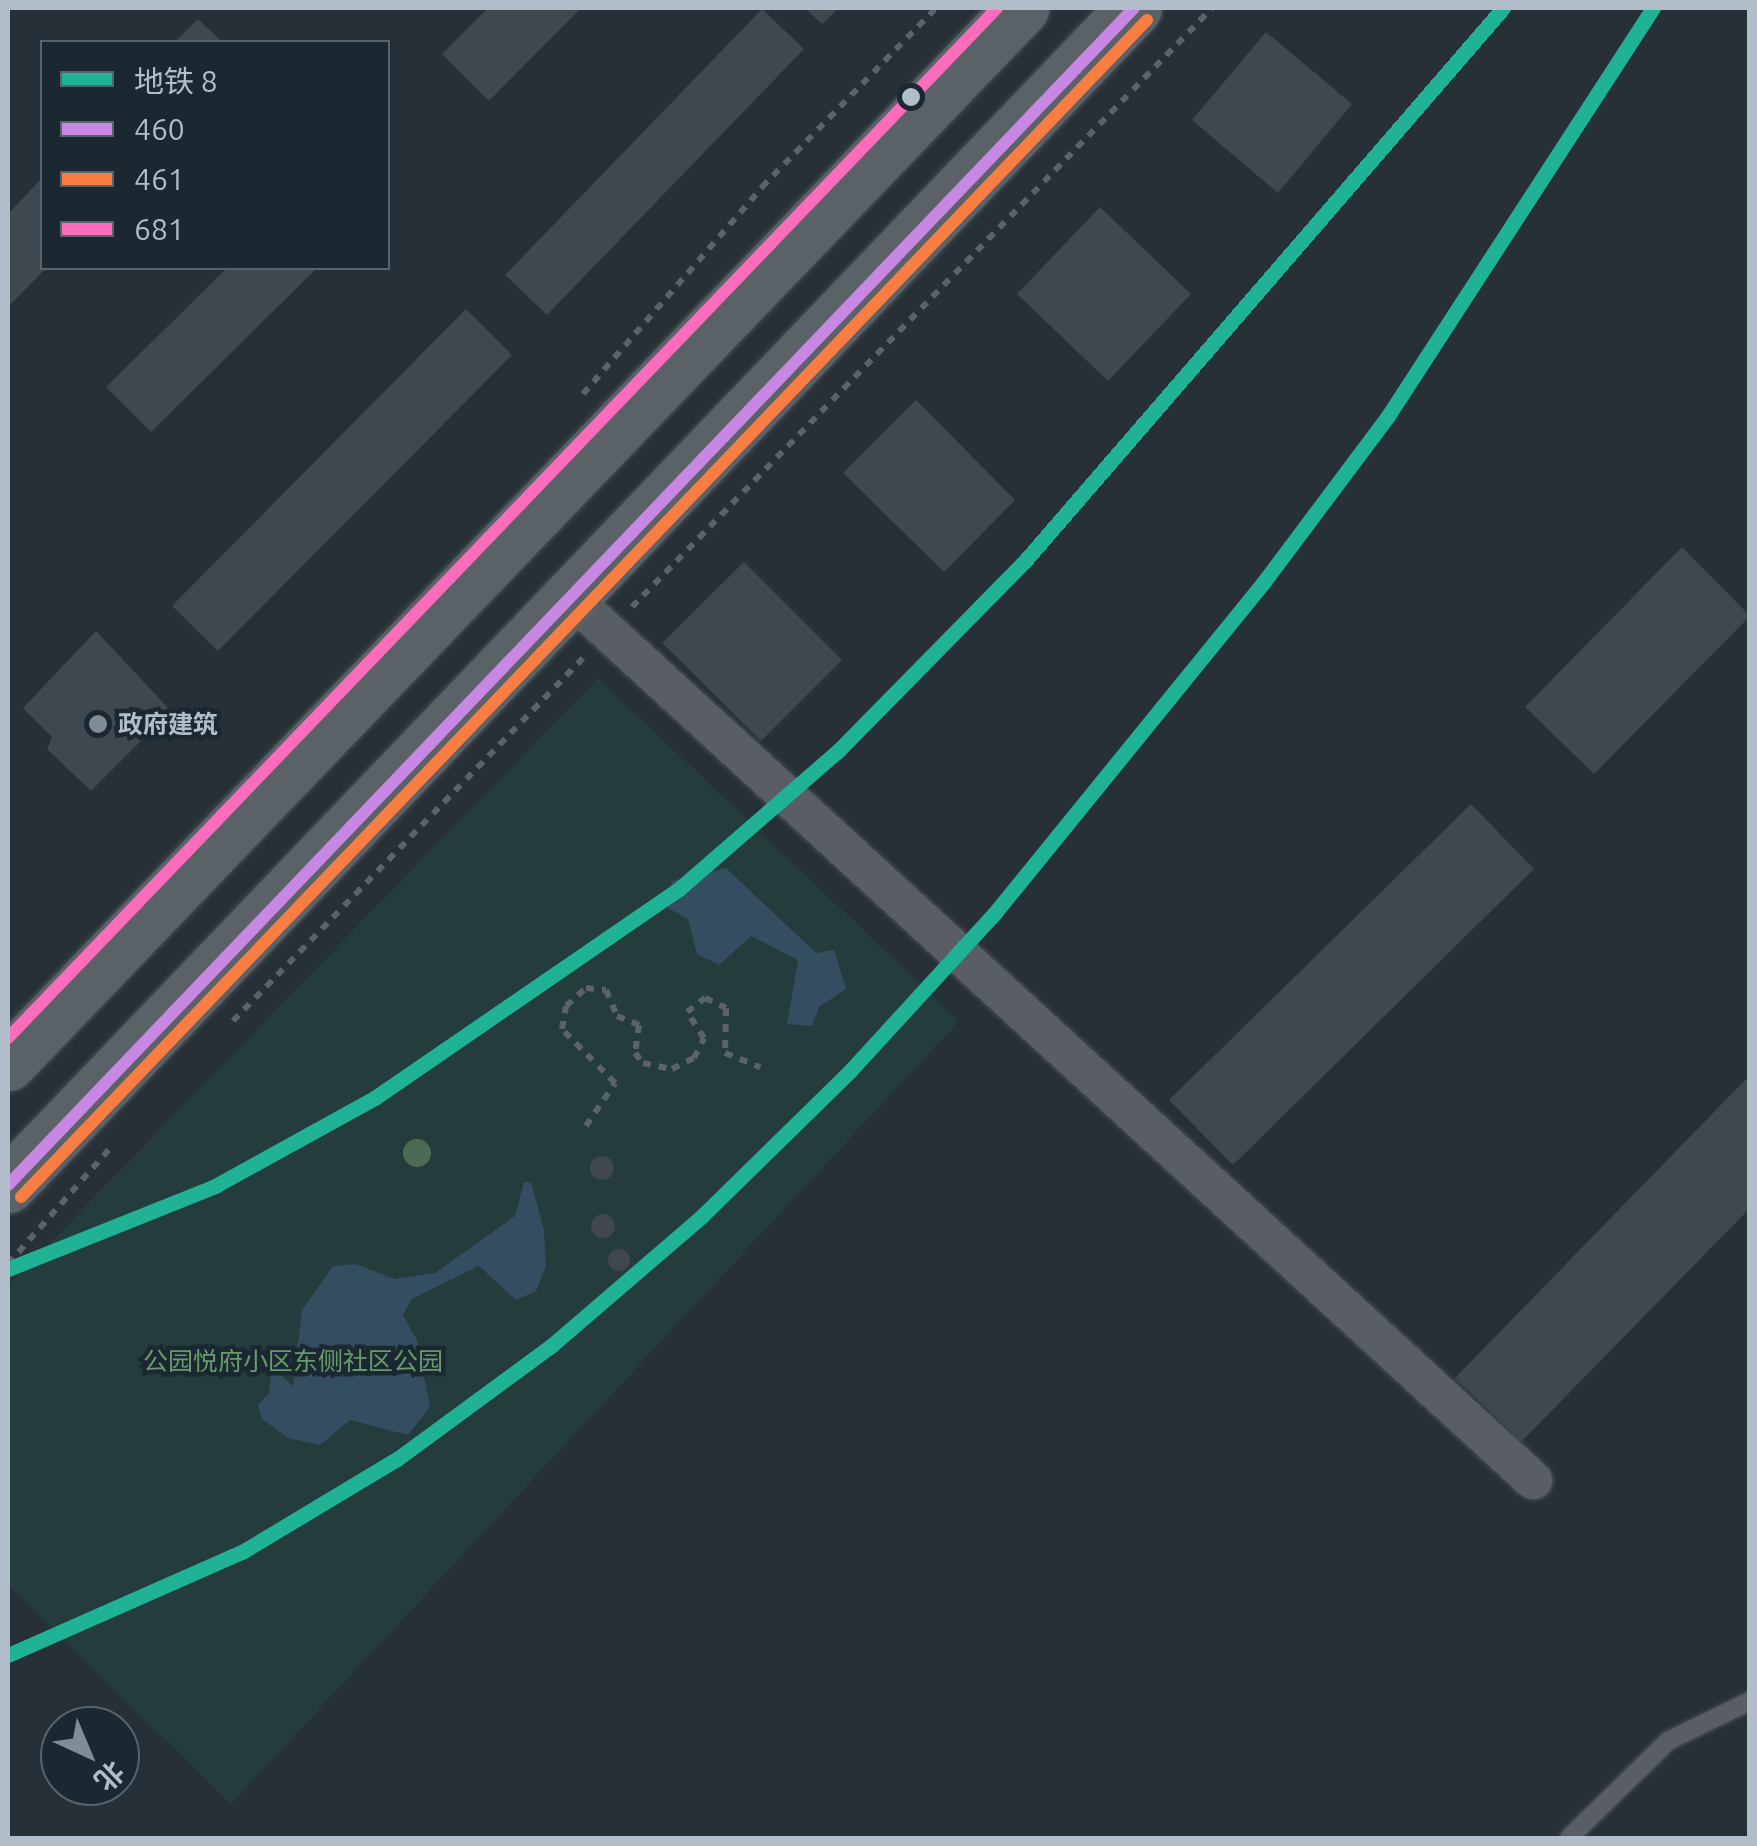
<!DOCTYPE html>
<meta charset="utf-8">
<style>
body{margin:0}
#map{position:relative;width:1757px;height:1846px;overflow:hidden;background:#273037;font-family:Ubuntu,"Noto Sans SC",sans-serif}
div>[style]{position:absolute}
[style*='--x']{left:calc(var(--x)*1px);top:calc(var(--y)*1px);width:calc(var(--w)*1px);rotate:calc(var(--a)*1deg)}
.green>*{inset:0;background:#243c3c}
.water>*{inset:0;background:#334d61}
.building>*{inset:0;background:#40474d}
.round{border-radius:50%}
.path>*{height:6px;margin-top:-3px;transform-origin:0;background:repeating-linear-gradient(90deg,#5b6268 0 8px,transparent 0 16px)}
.roads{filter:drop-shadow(0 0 2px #464c52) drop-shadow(0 0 2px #464c52)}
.lane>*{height:18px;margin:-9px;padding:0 9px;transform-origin:9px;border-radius:9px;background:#585e64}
.street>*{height:38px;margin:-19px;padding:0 19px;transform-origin:19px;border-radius:19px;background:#585e64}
.primary>*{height:55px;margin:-27.5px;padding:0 27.5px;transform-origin:27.5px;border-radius:27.5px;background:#5a6167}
.bus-1>*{height:12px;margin:-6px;padding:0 6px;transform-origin:6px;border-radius:6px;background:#c787e3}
.bus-2>*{height:12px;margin:-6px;padding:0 6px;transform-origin:6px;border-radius:6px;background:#f77d43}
.bus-3>*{height:12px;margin:-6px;padding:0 6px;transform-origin:6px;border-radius:6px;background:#fb6dba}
.metro-1>*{height:15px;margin:-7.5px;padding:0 7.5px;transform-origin:7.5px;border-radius:7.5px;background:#20b295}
.trees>*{width:28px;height:28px;margin:-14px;border-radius:50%;background:#4a6b54}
.dots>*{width:28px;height:28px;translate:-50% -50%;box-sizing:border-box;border:5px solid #1b2832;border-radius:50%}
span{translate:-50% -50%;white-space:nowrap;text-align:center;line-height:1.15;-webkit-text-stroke:9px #1b2832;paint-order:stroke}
.poi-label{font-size:25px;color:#b1bdc9;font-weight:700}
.left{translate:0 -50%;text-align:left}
.park-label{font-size:25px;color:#669b6b}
.frame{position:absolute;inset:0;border:10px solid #b1bdc9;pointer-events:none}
.legend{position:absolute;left:40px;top:40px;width:350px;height:230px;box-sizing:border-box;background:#1b2832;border:2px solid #57646e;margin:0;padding:12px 18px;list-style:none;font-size:30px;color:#b1bdc9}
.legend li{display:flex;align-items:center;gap:20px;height:50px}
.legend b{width:50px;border:2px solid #57646e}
.north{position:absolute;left:40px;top:1706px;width:100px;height:100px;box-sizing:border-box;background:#1b2832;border:2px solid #57646e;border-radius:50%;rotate:136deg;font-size:28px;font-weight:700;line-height:40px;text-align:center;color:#b1bdc9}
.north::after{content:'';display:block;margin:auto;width:35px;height:45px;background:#818c96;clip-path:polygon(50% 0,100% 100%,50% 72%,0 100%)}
</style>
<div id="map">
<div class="green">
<div style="clip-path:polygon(598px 678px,959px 1021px,231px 1804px,8px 1585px,8px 1286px)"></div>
</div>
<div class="water">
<div style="clip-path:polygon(726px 868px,816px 953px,834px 950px,846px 989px,819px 1007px,812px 1026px,787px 1024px,798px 960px,751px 936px,719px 965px,697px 954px,688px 919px,668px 908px,672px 881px)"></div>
<div style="clip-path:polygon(524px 1182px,531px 1182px,544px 1230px,546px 1266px,536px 1291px,516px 1300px,479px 1266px,412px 1299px,403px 1315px,417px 1340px,430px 1407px,408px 1435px,350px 1420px,320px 1445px,288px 1438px,262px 1419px,258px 1405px,269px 1393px,272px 1367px,293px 1386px,302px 1310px,333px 1266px,356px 1264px,394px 1279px,435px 1273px,515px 1216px)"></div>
</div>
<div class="building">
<div style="clip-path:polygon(488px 8px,581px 8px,489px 101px,442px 54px)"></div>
<div style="clip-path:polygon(805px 8px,839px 8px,822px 24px)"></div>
<div style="clip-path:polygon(762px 9px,804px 49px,547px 315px,505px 275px)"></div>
<div style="clip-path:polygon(198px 19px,222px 42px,175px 42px)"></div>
<div style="clip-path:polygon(1266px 32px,1352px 104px,1278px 193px,1192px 120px)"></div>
<div style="clip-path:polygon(42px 178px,46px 268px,8px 307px,8px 214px)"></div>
<div style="clip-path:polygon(1100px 207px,1191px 294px,1108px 381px,1017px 294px)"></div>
<div style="clip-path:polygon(227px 268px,317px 268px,151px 432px,106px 387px)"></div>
<div style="clip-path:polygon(466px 309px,512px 355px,218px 651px,172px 606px)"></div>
<div style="clip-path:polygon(916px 400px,1015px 500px,944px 572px,843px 473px)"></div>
<div style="clip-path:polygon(1682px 547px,1750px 616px,1594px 774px,1525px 707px)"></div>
<div style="clip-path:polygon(744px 562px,842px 660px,761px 741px,662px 643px)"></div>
<div style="clip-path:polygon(96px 631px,171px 711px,91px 791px,47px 749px,52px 737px,23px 708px)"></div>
<div style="clip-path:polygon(1471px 804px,1534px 869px,1233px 1165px,1169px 1100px)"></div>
<div style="clip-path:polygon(1750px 1075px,1750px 1208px,1521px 1442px,1455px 1378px)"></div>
<div class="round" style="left:590px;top:1156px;width:24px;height:24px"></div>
<div class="round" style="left:591px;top:1214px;width:24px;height:24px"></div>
<div class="round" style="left:608px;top:1249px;width:22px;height:22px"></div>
</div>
<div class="path">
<div style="--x:583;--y:394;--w:274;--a:-49.1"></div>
<div style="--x:762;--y:187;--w:250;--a:-45.8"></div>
<div style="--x:632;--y:607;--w:834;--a:-45.92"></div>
<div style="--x:233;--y:1021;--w:507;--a:-46.04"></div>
<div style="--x:586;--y:1126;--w:52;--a:-56"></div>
<div style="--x:615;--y:1083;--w:76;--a:-134.5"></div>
<div style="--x:562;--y:1029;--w:23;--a:-80"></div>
<div style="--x:566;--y:1006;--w:27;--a:-42"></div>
<div style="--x:586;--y:988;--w:20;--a:6"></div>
<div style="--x:606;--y:990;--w:28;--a:67"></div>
<div style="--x:617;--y:1016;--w:24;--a:22"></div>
<div style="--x:639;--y:1025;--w:28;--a:98"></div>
<div style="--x:635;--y:1053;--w:13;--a:51"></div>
<div style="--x:643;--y:1063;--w:30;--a:12"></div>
<div style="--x:672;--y:1069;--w:25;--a:-27"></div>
<div style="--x:694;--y:1058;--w:22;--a:-63"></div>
<div style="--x:704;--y:1038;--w:31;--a:-123"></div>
<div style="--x:687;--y:1012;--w:23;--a:-38"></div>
<div style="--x:705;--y:998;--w:23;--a:25"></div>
<div style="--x:726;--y:1008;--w:45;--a:91.3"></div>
<div style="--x:725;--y:1053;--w:38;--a:22"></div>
<div style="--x:8;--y:1264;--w:159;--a:-48.6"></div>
</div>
<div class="roads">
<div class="lane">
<div style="--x:1569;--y:1838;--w:139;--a:-44.4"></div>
<div style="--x:1668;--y:1741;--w:91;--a:-26"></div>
</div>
<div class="street">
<div style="--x:570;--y:597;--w:1307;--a:42.52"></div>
</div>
<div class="primary">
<div style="--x:8;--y:1063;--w:1463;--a:-46.16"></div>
<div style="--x:8;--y:1185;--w:1629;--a:-46.27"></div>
</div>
</div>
<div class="bus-1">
<div style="--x:8;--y:1185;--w:1629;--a:-46.27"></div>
</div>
<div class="bus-2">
<div style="--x:21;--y:1197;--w:1629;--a:-46.27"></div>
</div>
<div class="bus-3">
<div style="--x:8;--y:1038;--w:1428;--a:-46.16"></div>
</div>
<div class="metro-1">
<div style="--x:8;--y:1269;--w:223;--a:-21.8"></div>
<div style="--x:215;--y:1186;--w:184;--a:-28.9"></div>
<div style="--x:376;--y:1097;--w:368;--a:-34.5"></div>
<div style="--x:679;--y:889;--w:211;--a:-41"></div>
<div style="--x:838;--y:751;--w:265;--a:-45.5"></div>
<div style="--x:1024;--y:562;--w:732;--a:-49.15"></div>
<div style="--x:8;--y:1655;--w:256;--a:-23.8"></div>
<div style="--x:242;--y:1552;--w:181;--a:-31"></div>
<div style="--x:397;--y:1459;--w:191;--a:-36.3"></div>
<div style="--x:551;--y:1346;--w:199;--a:-40.7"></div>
<div style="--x:702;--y:1216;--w:207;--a:-44.4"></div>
<div style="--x:850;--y:1071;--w:213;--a:-47.5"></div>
<div style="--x:994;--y:914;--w:427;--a:-50.9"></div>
<div style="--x:1263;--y:583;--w:209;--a:-53.2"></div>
<div style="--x:1388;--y:416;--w:487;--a:-57"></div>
</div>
<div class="trees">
<div style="left:417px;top:1153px"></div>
</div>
<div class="dots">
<div style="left:911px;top:97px;background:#b1bdc9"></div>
<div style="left:98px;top:724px;background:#818c96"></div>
</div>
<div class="poi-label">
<span class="left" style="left:118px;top:724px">政府建筑</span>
</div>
<div class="park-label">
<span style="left:293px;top:1361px">公园悦府小区东侧社区公园</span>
</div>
<div class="frame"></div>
<ul class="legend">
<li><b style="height:12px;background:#20b295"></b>地铁 8</li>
<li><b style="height:12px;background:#c787e3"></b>460</li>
<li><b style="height:12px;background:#f77d43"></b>461</li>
<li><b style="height:12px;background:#fb6dba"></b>681</li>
</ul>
<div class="north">北</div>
</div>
